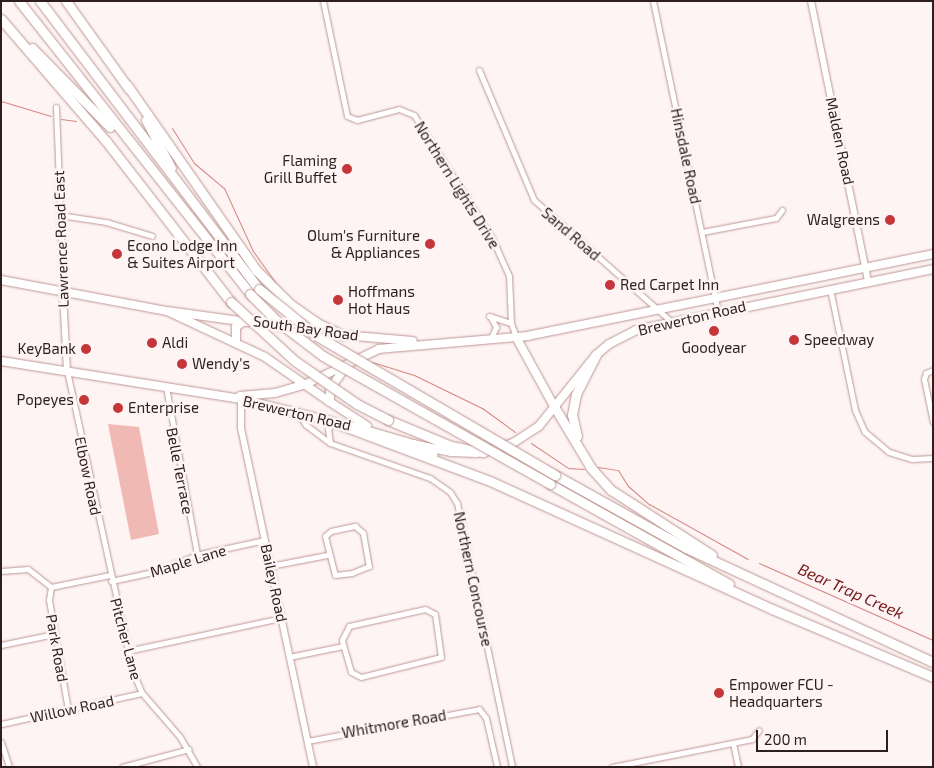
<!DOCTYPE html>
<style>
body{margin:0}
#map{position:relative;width:934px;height:768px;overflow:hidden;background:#fdf4f3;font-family:"Exo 2",sans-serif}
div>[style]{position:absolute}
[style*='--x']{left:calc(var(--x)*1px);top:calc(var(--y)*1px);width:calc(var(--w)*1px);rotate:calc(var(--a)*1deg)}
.green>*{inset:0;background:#f1b9b4}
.stream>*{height:1px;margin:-0.5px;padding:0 0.5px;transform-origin:0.5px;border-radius:0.5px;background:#d68782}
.roads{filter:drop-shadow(0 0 1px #be9693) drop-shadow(0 0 1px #be9693)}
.minor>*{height:5px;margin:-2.5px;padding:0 2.5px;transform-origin:2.5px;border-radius:2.5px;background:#fff}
.tertiary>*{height:6px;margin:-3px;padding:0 3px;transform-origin:3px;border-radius:3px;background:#fff}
.secondary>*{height:8px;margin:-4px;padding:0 4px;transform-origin:4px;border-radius:4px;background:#fff}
.primary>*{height:8px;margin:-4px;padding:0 4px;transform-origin:4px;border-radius:4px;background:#fff}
.motorway>*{height:9px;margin:-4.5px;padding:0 4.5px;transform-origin:4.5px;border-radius:4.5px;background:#fff}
.bridges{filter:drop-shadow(0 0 1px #be9693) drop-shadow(0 0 1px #be9693)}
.motorway-bridge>*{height:9px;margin:-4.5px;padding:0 4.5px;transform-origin:4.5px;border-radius:4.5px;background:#fff}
.dots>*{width:14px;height:14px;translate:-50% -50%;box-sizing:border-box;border:2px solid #fdf4f3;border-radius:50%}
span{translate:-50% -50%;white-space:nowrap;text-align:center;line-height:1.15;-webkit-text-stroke:5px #fdf4f3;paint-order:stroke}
.street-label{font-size:15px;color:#2e1f1e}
.poi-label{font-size:15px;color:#2e1f1e}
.right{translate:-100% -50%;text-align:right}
.left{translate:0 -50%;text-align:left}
.water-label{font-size:16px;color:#75181c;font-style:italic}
.frame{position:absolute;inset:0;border:2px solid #2e1f1e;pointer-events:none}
.scale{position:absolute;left:756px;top:730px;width:132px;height:22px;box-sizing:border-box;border:2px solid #2e1f1e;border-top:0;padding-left:6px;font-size:15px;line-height:18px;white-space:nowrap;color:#2e1f1e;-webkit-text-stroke:4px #fdf4f3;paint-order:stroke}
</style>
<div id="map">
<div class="green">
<div style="clip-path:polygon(108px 424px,139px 427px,159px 534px,131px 540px)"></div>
</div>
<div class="stream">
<div style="--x:1;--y:101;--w:52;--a:16.7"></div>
<div style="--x:61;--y:119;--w:15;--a:8"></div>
<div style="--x:172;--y:128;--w:41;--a:57.8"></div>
<div style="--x:194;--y:163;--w:39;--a:40"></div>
<div style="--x:224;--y:188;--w:69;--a:65.3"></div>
<div style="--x:253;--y:251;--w:47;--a:54.6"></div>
<div style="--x:372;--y:362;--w:44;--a:17.2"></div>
<div style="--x:414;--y:375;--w:76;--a:25.9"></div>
<div style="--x:482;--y:408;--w:41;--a:36"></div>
<div style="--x:531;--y:443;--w:45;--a:34"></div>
<div style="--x:568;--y:468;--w:16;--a:4"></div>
<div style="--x:598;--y:467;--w:20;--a:9"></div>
<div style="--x:618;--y:470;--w:19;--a:58"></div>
<div style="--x:628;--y:486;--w:28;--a:41"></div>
<div style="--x:649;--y:504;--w:113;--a:29.1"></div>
<div style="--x:759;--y:563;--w:190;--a:23.9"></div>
</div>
<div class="roads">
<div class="minor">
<div style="--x:323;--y:1;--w:117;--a:78.2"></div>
<div style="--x:347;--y:116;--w:11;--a:22"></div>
<div style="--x:357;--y:120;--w:43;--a:-14.7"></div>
<div style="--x:399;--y:109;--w:16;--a:22"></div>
<div style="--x:414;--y:115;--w:146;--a:57.6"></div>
<div style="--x:492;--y:238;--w:42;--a:65.9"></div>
<div style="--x:509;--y:276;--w:47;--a:87.6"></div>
<div style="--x:653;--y:1;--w:317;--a:78.2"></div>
<div style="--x:479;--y:70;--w:141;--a:67.1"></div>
<div style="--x:534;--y:200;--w:183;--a:41.5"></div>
<div style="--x:56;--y:107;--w:185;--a:87.8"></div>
<div style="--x:60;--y:215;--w:47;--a:8.7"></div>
<div style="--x:106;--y:222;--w:48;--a:16.9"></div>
<div style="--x:702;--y:232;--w:75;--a:-10.7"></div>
<div style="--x:776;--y:218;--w:10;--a:-53"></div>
<div style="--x:830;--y:289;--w:124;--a:78.3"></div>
<div style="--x:855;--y:410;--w:24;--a:66"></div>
<div style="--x:865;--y:432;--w:31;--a:40"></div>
<div style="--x:889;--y:452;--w:24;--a:17"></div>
<div style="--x:912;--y:459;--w:21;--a:-3"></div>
<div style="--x:489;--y:316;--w:23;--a:18"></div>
<div style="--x:511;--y:323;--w:15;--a:70"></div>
<div style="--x:490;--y:316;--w:13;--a:61"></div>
<div style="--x:496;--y:327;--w:14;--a:115"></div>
<div style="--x:933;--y:370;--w:8;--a:157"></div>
<div style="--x:926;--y:373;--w:6;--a:108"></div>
<div style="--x:924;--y:379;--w:44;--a:78.2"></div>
<div style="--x:67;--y:371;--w:306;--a:77.7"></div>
<div style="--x:132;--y:670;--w:25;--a:67"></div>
<div style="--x:142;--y:693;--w:58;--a:49.2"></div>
<div style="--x:180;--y:737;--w:34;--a:60"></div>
<div style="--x:166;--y:387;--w:170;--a:79.5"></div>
<div style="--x:296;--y:412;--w:16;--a:52"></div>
<div style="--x:306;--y:425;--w:30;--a:37"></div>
<div style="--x:330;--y:443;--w:106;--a:19.3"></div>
<div style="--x:430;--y:478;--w:24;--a:35"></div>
<div style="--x:450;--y:492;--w:13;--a:58"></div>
<div style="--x:457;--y:503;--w:270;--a:78.2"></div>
<div style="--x:330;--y:443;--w:14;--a:-98"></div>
<div style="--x:328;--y:429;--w:9;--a:-54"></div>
<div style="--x:355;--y:526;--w:11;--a:41"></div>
<div style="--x:363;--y:533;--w:34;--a:80"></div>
<div style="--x:369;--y:566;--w:18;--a:158"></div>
<div style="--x:352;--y:573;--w:17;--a:173"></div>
<div style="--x:335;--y:575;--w:40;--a:-104.4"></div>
<div style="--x:325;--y:536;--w:8;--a:-40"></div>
<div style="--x:331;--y:531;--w:25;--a:-12"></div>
<div style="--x:270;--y:566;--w:58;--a:-10.9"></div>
<div style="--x:1;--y:571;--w:27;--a:-4"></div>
<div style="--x:28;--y:569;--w:29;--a:38"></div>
<div style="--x:111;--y:581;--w:43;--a:-12.1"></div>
<div style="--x:153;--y:572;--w:50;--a:-21"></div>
<div style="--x:200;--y:554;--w:66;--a:-12.2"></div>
<div style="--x:51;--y:587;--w:13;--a:99"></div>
<div style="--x:49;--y:600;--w:112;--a:80.2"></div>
<div style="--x:51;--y:587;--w:60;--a:-11.5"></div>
<div style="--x:425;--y:609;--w:11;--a:27"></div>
<div style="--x:435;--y:614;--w:43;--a:82.1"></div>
<div style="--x:441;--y:657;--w:82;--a:166"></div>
<div style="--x:361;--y:677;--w:11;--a:-153"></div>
<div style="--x:351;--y:672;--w:33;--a:-106"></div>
<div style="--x:342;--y:640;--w:16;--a:-63"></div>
<div style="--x:349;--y:626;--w:78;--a:-12.6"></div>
<div style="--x:1;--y:645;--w:54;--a:-11.7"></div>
<div style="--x:127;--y:651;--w:157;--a:-12.1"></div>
<div style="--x:289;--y:657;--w:55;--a:-11.5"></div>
<div style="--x:1;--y:724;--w:144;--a:-12.4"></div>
<div style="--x:307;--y:741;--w:175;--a:-10.5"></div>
<div style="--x:479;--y:709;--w:11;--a:52"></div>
<div style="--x:486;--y:718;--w:50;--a:77.3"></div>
<div style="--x:1;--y:742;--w:26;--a:72"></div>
<div style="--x:733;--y:743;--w:25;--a:78"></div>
<div style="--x:122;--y:767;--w:69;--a:-15"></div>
<div style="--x:612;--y:767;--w:143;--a:-11.3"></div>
<div style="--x:752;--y:739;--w:11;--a:-52"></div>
</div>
<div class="tertiary">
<div style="--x:811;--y:1;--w:286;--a:78.5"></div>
<div style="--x:63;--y:292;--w:79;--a:87.1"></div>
<div style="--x:241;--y:399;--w:29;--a:90"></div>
<div style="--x:241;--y:428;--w:347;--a:78"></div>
</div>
<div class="secondary">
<div style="--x:1;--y:280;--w:169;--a:10.6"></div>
<div style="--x:167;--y:311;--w:171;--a:7.8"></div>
<div style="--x:169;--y:312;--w:106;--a:25.1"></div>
<div style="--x:265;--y:357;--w:79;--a:34.7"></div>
<div style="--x:236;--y:342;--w:15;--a:-90"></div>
<div style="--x:236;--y:327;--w:11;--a:-38"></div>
</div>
<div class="primary">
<div style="--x:343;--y:335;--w:70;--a:4.9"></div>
<div style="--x:516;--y:337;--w:81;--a:61.2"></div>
<div style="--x:1;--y:361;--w:243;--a:9"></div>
<div style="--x:241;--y:399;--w:100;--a:13.9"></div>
<div style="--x:345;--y:368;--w:26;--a:126"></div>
<div style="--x:330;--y:389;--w:13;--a:90"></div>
<div style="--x:330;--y:402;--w:44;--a:33"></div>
<div style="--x:240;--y:396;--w:35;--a:-5"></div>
<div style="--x:275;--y:393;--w:32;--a:-16"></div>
<div style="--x:306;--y:384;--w:81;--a:-25.6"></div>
<div style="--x:379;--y:349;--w:149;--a:-5"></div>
<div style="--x:527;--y:336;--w:414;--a:-11.4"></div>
<div style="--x:352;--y:426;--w:64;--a:16.4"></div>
<div style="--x:413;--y:444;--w:39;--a:12"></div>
<div style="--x:451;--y:452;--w:26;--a:2"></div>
<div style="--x:488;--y:451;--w:26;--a:-18"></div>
<div style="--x:513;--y:443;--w:31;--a:-33"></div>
<div style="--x:539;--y:426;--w:91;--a:-51.2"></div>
<div style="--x:596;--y:355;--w:17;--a:-40"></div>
<div style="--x:609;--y:344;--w:30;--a:-27"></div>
<div style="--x:636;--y:330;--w:303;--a:-11.6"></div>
</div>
<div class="motorway">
<div style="--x:19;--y:1;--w:373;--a:51.7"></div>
<div style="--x:40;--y:1;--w:362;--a:52.8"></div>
<div style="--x:66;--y:1;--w:108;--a:54.4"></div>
<div style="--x:1;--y:19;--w:161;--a:49.3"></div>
<div style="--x:106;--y:141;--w:204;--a:52.2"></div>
<div style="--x:32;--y:48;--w:111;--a:45.4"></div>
<div style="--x:127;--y:85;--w:226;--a:55.1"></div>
<div style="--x:256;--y:270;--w:48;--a:45"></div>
<div style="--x:290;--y:304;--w:33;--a:35"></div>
<div style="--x:317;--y:323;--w:29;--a:25"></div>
<div style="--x:146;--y:120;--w:54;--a:62.5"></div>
<div style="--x:555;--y:408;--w:70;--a:59"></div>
<div style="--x:591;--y:468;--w:30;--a:48"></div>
<div style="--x:611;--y:490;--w:120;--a:32.8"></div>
<div style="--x:388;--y:420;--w:68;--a:22.4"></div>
<div style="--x:451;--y:446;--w:33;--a:11"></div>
<div style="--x:333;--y:422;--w:168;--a:20.6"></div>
<div style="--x:490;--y:481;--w:310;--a:24.4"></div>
<div style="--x:772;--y:609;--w:175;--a:22.9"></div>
<div style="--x:577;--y:436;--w:22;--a:-103"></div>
<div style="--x:572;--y:415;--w:21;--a:-79"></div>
<div style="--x:576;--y:394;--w:44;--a:-62.9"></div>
<div style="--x:413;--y:444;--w:22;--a:27"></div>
<div style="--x:555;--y:475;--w:150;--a:29.1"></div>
<div style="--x:686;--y:548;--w:272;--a:24.8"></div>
<div style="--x:550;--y:484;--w:205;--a:29.2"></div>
</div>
</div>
<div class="bridges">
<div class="motorway-bridge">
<div style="--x:259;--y:289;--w:75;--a:39"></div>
<div style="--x:317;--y:336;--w:276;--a:30.3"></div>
<div style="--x:250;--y:294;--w:38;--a:45"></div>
<div style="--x:277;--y:321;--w:58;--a:37.3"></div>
<div style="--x:323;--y:356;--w:261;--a:29.4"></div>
<div style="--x:231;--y:302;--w:87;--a:42.7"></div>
<div style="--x:295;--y:361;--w:75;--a:34.7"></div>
<div style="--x:357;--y:404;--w:35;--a:27"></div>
</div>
</div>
<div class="dots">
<div style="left:347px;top:169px;background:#c5363a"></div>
<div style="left:890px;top:220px;background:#c5363a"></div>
<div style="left:430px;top:244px;background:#c5363a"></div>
<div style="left:117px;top:254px;background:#c5363a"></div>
<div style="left:610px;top:285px;background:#c5363a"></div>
<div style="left:338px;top:300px;background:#c5363a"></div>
<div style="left:714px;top:331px;background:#c5363a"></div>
<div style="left:794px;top:340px;background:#c5363a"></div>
<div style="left:152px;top:343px;background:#c5363a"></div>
<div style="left:86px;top:349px;background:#c5363a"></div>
<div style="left:182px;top:364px;background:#c5363a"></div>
<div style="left:84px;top:400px;background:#c5363a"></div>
<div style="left:118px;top:408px;background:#c5363a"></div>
<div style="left:719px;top:693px;background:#c5363a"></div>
</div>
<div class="street-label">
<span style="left:840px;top:141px;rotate:78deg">Malden Road</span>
<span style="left:686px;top:156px;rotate:78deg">Hinsdale Road</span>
<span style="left:457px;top:185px;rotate:58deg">Northern Lights Drive</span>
<span style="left:571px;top:234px;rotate:41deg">Sand Road</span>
<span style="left:61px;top:239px;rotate:-92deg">Lawrence Road East</span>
<span style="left:692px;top:318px;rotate:-13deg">Brewerton Road</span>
<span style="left:306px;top:328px;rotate:8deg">South Bay Road</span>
<span style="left:297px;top:413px;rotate:13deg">Brewerton Road</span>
<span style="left:180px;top:471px;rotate:79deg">Belle Terrace</span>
<span style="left:88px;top:476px;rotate:78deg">Elbow Road</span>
<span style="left:188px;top:561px;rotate:-17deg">Maple Lane</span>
<span style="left:473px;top:579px;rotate:78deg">Northern Concourse</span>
<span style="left:274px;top:583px;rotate:78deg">Bailey Road</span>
<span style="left:126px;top:639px;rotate:75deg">Pitcher Lane</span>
<span style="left:57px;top:648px;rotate:80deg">Park Road</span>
<span style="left:72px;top:709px;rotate:-12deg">Willow Road</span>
<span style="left:394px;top:724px;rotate:-10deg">Whitmore Road</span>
</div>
<div class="poi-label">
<span class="right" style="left:337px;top:169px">Flaming<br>Grill Buffet</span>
<span class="right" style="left:880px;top:220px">Walgreens</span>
<span class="right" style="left:420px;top:244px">Olum's Furniture<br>&amp; Appliances</span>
<span class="left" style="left:127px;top:254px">Econo Lodge Inn<br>&amp; Suites Airport</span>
<span class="left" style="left:620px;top:285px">Red Carpet Inn</span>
<span class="left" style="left:348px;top:300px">Hoffmans<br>Hot Haus</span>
<span class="left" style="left:804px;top:340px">Speedway</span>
<span class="left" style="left:162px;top:343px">Aldi</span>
<span style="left:714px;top:348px">Goodyear</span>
<span class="right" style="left:76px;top:349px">KeyBank</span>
<span class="left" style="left:192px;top:364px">Wendy's</span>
<span class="right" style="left:74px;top:400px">Popeyes</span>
<span class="left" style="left:128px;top:408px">Enterprise</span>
<span class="left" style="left:729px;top:693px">Empower FCU -<br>Headquarters</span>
</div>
<div class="water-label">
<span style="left:851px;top:591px;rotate:24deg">Bear Trap Creek</span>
</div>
<div class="frame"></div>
<div class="scale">200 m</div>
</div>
